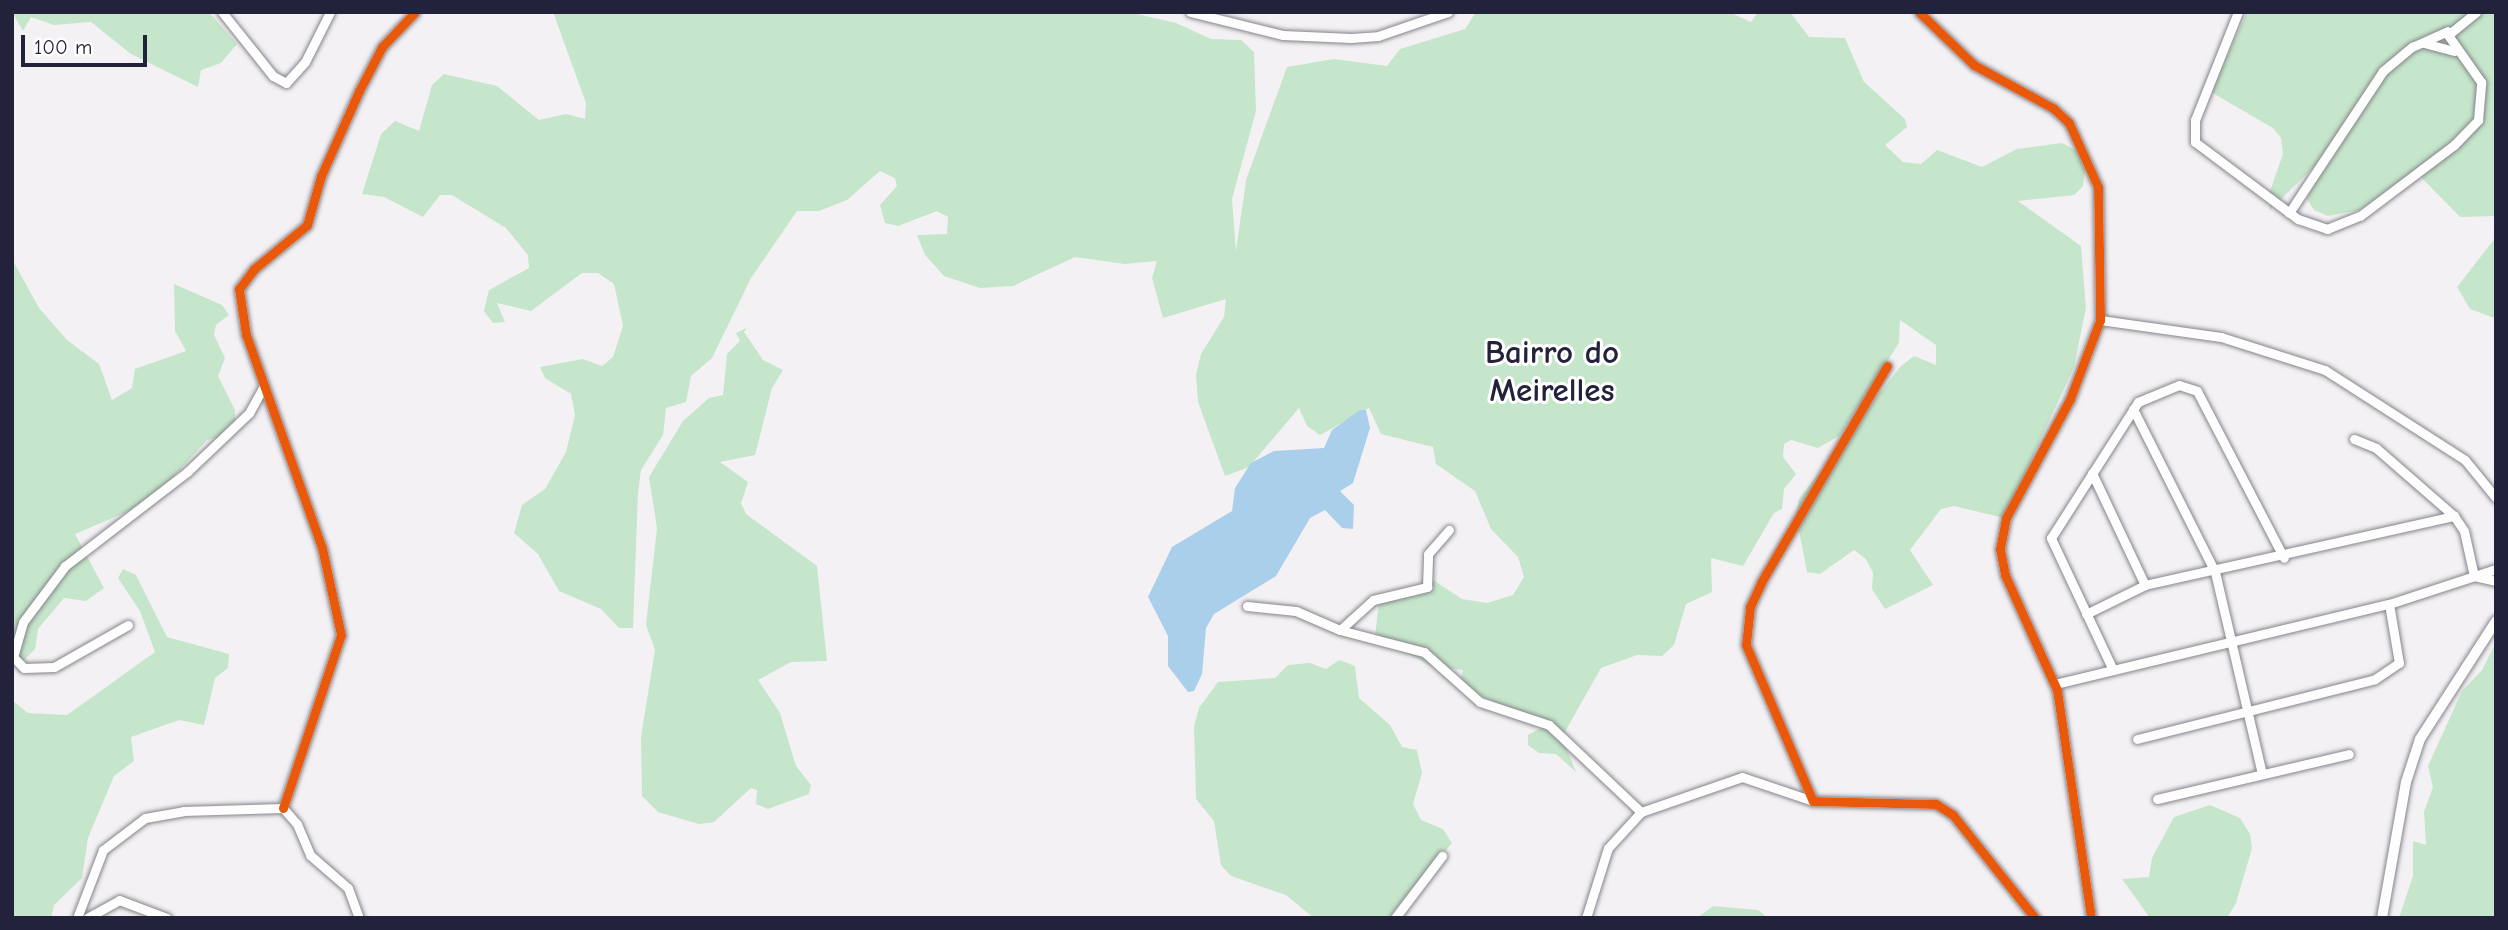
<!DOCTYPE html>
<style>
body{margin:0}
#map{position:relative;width:2508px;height:930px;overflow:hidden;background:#f4f1f5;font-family:"Comic Neue",sans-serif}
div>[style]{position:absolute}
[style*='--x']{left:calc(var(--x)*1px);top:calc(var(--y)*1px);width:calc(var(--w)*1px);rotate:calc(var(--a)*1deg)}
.green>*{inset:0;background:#c5e6ca}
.water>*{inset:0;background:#a9cfeb}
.roads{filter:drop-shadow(0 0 2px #85848a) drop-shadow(0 0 2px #85848a)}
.minor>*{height:9px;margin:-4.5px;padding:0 4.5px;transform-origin:4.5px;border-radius:4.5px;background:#fdfdfe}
.tertiary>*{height:10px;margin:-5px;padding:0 5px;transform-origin:5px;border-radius:5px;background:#fdfdfe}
.cycleway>*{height:9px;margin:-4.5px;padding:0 4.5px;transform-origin:4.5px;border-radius:4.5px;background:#e8590c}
span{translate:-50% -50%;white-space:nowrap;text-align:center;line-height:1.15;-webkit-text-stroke:6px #fff;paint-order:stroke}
.district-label{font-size:33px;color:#22223b;font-weight:700}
.frame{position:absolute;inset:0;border:14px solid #22223b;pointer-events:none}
.scale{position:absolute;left:21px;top:35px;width:126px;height:32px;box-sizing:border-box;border:4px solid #22223b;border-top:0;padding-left:9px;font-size:21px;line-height:24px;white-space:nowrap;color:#22223b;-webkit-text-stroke:5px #fff;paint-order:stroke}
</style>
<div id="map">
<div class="green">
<div style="clip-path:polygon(12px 12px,209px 12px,237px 44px,221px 63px,201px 70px,198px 87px,131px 54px,91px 22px,54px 25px,31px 17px,23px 31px)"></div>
<div style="clip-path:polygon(553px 12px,1129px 12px,1176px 23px,1211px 39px,1241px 40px,1254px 52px,1256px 111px,1232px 199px,1236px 251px,1246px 180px,1287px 67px,1334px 59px,1387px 66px,1400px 49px,1465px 29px,1476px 12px,1729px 12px,1751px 22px,1758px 12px,1790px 12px,1809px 37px,1845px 38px,1864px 82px,1905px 119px,1907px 127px,1885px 145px,1903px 162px,1921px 164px,1937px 150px,1982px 167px,2017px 149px,2062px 143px,2077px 151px,2085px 171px,2083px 186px,2074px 195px,2018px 201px,2081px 246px,2086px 308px,2074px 367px,2004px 518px,1954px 506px,1941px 509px,1910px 550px,1933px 585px,1885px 609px,1872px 589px,1873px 573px,1866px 559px,1854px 550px,1820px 574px,1807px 572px,1796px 515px,1799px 499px,1900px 367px,1914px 356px,1936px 365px,1936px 345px,1900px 320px,1899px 343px,1839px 436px,1818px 448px,1791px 440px,1784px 444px,1783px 457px,1796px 474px,1784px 489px,1782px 509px,1774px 513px,1743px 566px,1711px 558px,1712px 592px,1686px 604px,1674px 645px,1662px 656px,1637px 655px,1601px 668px,1562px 737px,1576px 772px,1556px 754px,1539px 753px,1528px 745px,1528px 735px,1545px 726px,1459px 685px,1463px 670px,1431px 666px,1375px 636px,1380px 594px,1415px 597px,1433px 580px,1462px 599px,1487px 603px,1513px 595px,1524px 577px,1518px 557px,1491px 529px,1475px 491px,1436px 464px,1433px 447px,1381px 434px,1369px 408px,1320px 435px,1307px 426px,1299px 408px,1249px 467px,1225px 476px,1198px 402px,1196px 375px,1201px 354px,1224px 317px,1226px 299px,1163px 318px,1152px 278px,1157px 261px,1125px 264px,1075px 257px,1013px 286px,980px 288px,944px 276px,925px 255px,917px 235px,947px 234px,948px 217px,937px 211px,898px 226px,885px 223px,880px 205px,897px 186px,895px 178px,880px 171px,847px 200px,819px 211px,797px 211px,751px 278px,712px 358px,691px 376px,686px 402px,666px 408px,663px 435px,641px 470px,638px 493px,633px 628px,619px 628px,601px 609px,559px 591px,538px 554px,514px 533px,522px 505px,545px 489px,566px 452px,575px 415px,571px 394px,545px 378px,540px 367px,583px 359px,602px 366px,613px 357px,623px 326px,614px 284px,598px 273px,582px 273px,531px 311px,497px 303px,505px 322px,493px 323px,484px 311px,489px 290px,529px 268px,528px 255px,506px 228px,452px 195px,440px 195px,423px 217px,384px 197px,362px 194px,381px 134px,395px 121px,419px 131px,432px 85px,444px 74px,497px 86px,539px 120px,566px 114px,585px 119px,586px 103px)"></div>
<div style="clip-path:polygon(2247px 12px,2496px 12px,2496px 216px,2460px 217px,2418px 174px,2359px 210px,2328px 216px,2314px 210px,2307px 199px,2320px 161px,2270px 210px,2269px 194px,2283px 154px,2281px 138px,2273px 128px,2211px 92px)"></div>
<div style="clip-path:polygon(2496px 237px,2496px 317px,2492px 317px,2470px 309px,2457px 287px)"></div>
<div style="clip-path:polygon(12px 259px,39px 308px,67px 340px,99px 364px,112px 400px,132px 388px,135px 369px,186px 351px,175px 331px,174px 284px,222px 305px,229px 315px,216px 325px,214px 335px,225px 358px,218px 376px,235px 410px,235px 434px,207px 440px,150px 502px,75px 534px,104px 588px,86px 601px,64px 598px,38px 629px,35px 649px,22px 662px,12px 645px)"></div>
<div style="clip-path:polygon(747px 328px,744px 332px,763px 360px,783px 370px,772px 388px,755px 455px,720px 462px,748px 482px,741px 503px,746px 514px,817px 566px,827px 661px,791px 662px,758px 680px,780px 713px,796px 766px,811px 785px,809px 794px,768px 809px,756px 804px,757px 790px,751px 788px,714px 822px,699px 824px,658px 812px,642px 796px,641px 737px,655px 650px,646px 625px,657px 528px,649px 477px,683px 421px,709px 398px,723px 395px,727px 354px,740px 341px,736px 333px)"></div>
<div style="clip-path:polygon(123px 569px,136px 575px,167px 637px,229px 654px,228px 668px,215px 678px,204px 725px,179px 720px,131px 737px,134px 761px,114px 776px,88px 838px,82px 878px,54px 905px,51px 918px,12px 918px,12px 700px,28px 713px,67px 715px,155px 652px,140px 611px,118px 578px)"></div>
<div style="clip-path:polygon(2496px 642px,2496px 918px,2399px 918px,2413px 876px,2413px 841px,2426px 845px,2424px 812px,2433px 787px,2428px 766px,2462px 691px,2482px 670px)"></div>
<div style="clip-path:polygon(1339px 660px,1355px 666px,1359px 698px,1390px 725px,1402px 747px,1417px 750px,1422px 773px,1413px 804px,1421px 820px,1443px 829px,1452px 843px,1388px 918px,1314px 918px,1286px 895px,1231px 876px,1221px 865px,1214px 821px,1196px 799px,1194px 726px,1199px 708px,1218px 682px,1275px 678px,1288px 665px,1310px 663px,1326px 669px)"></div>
<div style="clip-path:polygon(2210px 805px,2240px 818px,2250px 834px,2252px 848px,2236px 903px,2227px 918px,2150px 918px,2122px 879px,2149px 877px,2152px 858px,2174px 817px)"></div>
<div style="clip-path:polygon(1713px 906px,1758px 910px,1768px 918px,1697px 918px)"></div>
</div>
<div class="water">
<div style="clip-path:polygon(1360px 410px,1366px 410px,1370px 428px,1353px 483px,1340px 491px,1354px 505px,1353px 529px,1342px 528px,1325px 510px,1310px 518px,1276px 576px,1214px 614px,1206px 628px,1202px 674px,1194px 691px,1188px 692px,1168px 666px,1168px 636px,1148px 597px,1172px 547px,1232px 511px,1235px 488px,1251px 463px,1274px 451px,1324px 448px,1332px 430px)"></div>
</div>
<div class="roads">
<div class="minor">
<div style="--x:222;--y:12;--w:82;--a:51.4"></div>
<div style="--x:273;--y:76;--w:15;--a:28"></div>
<div style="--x:286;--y:83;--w:28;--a:-48"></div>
<div style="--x:305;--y:62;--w:56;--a:-63.4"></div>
<div style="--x:1190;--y:12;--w:96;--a:13.9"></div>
<div style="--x:1283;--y:35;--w:68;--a:2.5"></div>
<div style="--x:1351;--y:38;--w:27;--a:-4"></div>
<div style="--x:1378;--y:36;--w:74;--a:-18.9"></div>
<div style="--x:1919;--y:12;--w:76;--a:43.9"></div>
<div style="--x:1974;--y:65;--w:90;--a:28.6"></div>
<div style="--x:2053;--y:108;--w:22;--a:43"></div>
<div style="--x:2069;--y:123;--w:70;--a:65.6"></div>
<div style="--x:2098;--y:187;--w:133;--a:89.1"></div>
<div style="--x:2100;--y:320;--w:85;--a:110.8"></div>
<div style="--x:2070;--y:399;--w:135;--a:118.3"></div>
<div style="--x:2006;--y:518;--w:32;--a:101"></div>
<div style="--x:2000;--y:549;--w:26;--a:79"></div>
<div style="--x:2005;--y:575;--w:126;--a:65.7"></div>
<div style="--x:2057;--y:690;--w:231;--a:81.5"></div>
<div style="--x:2238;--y:12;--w:116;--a:111.7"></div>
<div style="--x:2195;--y:120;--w:22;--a:90"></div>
<div style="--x:2195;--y:142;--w:129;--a:36.8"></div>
<div style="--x:2298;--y:219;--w:31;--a:19"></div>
<div style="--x:2327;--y:229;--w:35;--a:-22"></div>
<div style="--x:2360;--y:216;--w:118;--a:-37.1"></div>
<div style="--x:2454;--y:145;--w:35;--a:-46"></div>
<div style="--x:2478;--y:120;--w:38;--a:-85"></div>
<div style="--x:2481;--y:82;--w:57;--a:-125.1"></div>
<div style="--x:2448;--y:35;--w:36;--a:-39"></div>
<div style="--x:2424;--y:43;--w:31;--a:15"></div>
<div style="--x:2289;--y:213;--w:170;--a:-56.5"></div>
<div style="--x:2383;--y:71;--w:38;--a:-40"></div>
<div style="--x:2412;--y:47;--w:39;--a:-24"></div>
<div style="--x:2100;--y:320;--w:122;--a:8"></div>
<div style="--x:2221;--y:337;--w:109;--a:17.6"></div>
<div style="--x:2325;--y:370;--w:166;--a:32.7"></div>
<div style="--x:2465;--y:460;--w:49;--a:50.8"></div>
<div style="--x:1887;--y:366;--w:249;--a:120.2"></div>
<div style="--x:1762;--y:581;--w:29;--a:115"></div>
<div style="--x:1750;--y:607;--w:38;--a:96"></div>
<div style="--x:1746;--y:645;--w:170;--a:66.8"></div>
<div style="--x:1813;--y:801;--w:123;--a:1.4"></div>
<div style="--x:1936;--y:804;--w:20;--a:33"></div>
<div style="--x:1953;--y:815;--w:132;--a:51.5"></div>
<div style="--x:2133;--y:409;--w:182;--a:63.3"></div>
<div style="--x:2215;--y:572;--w:207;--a:76.9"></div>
<div style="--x:2354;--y:439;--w:24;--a:22"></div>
<div style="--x:2376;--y:448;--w:103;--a:41.1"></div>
<div style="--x:2454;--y:516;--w:18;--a:56"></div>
<div style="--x:2464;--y:531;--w:46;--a:77.5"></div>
<div style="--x:2092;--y:473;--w:124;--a:64.7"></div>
<div style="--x:2474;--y:576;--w:23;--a:13"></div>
<div style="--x:1247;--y:606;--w:49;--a:5.8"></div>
<div style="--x:1296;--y:611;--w:48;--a:23.4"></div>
<div style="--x:1340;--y:630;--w:87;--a:14.7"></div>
<div style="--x:1424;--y:652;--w:75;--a:41.8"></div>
<div style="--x:1480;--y:702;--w:73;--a:18.4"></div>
<div style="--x:1549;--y:725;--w:127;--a:43.4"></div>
<div style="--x:2086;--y:614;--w:66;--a:-26.2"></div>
<div style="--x:2145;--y:585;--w:317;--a:-12.6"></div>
<div style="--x:128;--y:625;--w:85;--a:150.4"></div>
<div style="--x:54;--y:667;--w:30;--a:178"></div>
<div style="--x:24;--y:668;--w:16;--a:-135"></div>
<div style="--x:13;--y:657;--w:36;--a:-74"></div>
<div style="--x:23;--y:622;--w:70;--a:-53.1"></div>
<div style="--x:65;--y:566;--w:154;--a:-37.6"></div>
<div style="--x:187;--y:472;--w:86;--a:-43.6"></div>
<div style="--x:249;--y:413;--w:31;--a:-61"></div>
<div style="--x:1340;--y:630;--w:45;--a:-42.3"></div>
<div style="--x:1373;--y:600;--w:56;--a:-13.5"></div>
<div style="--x:1427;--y:587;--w:33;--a:-88"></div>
<div style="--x:1428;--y:554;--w:32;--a:-49"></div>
<div style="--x:2113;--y:670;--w:146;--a:-115.2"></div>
<div style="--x:2051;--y:538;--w:161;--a:-57.4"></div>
<div style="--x:2138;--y:402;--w:44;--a:-22.5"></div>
<div style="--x:2179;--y:385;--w:19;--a:18"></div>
<div style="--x:2197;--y:391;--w:188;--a:62.5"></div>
<div style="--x:2055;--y:684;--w:343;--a:-13.5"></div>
<div style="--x:2389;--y:604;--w:113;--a:-18.1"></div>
<div style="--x:2137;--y:739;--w:245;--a:-14.1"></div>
<div style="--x:2375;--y:679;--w:29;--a:-34"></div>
<div style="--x:2399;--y:663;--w:60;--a:-99.6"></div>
<div style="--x:2157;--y:799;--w:197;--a:-13.2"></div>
<div style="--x:283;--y:808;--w:182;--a:-71.5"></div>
<div style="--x:341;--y:635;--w:89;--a:-102.3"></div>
<div style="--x:322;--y:548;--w:226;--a:-109.6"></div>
<div style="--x:246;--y:335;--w:47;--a:-98.7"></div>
<div style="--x:239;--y:289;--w:25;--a:-53"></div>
<div style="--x:254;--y:269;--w:69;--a:-39.7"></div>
<div style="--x:307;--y:225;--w:51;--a:-74.1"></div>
<div style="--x:321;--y:176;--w:93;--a:-65.9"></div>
<div style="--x:359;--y:91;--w:50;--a:-62.4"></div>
<div style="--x:382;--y:47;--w:48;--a:-46.7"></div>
<div style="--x:77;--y:918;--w:73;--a:-69.1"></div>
<div style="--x:103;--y:850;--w:53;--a:-37.3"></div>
<div style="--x:145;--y:818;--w:39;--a:-10"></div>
<div style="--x:183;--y:811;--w:100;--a:-1.7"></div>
<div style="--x:283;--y:808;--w:21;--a:49"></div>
<div style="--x:297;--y:824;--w:34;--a:67"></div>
<div style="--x:310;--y:855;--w:50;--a:41"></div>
<div style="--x:348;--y:888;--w:32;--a:70"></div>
<div style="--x:87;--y:918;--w:37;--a:-29"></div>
<div style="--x:119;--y:900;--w:51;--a:20.6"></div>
<div style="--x:1395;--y:918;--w:78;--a:-52.8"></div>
<div style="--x:1586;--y:918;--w:73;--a:-72.6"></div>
<div style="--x:1608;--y:848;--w:49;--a:-47.5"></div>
<div style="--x:1641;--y:812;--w:107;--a:-19.1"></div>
<div style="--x:1742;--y:777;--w:75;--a:18.7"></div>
</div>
<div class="tertiary">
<div style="--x:2382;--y:918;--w:138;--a:-80"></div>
<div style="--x:2406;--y:782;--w:45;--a:-72"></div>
<div style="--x:2420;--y:739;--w:140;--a:-57.2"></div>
</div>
</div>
<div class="cycleway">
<div style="--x:1919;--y:12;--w:76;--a:43.9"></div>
<div style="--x:1974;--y:65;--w:90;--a:28.6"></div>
<div style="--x:2053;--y:108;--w:22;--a:43"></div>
<div style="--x:2069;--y:123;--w:70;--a:65.6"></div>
<div style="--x:2098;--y:187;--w:133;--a:89.1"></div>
<div style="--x:2100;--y:320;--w:85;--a:110.8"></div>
<div style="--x:2070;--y:399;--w:135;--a:118.3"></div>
<div style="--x:2006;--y:518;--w:32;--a:101"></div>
<div style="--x:2000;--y:549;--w:26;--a:79"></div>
<div style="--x:2005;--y:575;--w:126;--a:65.7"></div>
<div style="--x:2057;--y:690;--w:231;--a:81.5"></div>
<div style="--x:1887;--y:366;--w:249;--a:120.2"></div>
<div style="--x:1762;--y:581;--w:29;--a:115"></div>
<div style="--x:1750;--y:607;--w:38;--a:96"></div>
<div style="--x:1746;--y:645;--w:170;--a:66.8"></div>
<div style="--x:1813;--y:801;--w:123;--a:1.4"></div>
<div style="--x:1936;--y:804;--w:20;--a:33"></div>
<div style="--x:1953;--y:815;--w:132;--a:51.5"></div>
<div style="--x:283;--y:808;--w:182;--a:-71.5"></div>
<div style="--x:341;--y:635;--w:89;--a:-102.3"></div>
<div style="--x:322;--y:548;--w:226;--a:-109.6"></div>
<div style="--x:246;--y:335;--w:47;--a:-98.7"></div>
<div style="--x:239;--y:289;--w:25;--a:-53"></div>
<div style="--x:254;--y:269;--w:69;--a:-39.7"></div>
<div style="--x:307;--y:225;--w:51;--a:-74.1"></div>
<div style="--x:321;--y:176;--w:93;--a:-65.9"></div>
<div style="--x:359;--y:91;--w:50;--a:-62.4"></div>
<div style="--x:382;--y:47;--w:48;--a:-46.7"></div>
</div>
<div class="district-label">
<span style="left:1552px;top:372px">Bairro do<br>Meirelles</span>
</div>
<div class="frame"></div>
<div class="scale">100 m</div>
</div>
